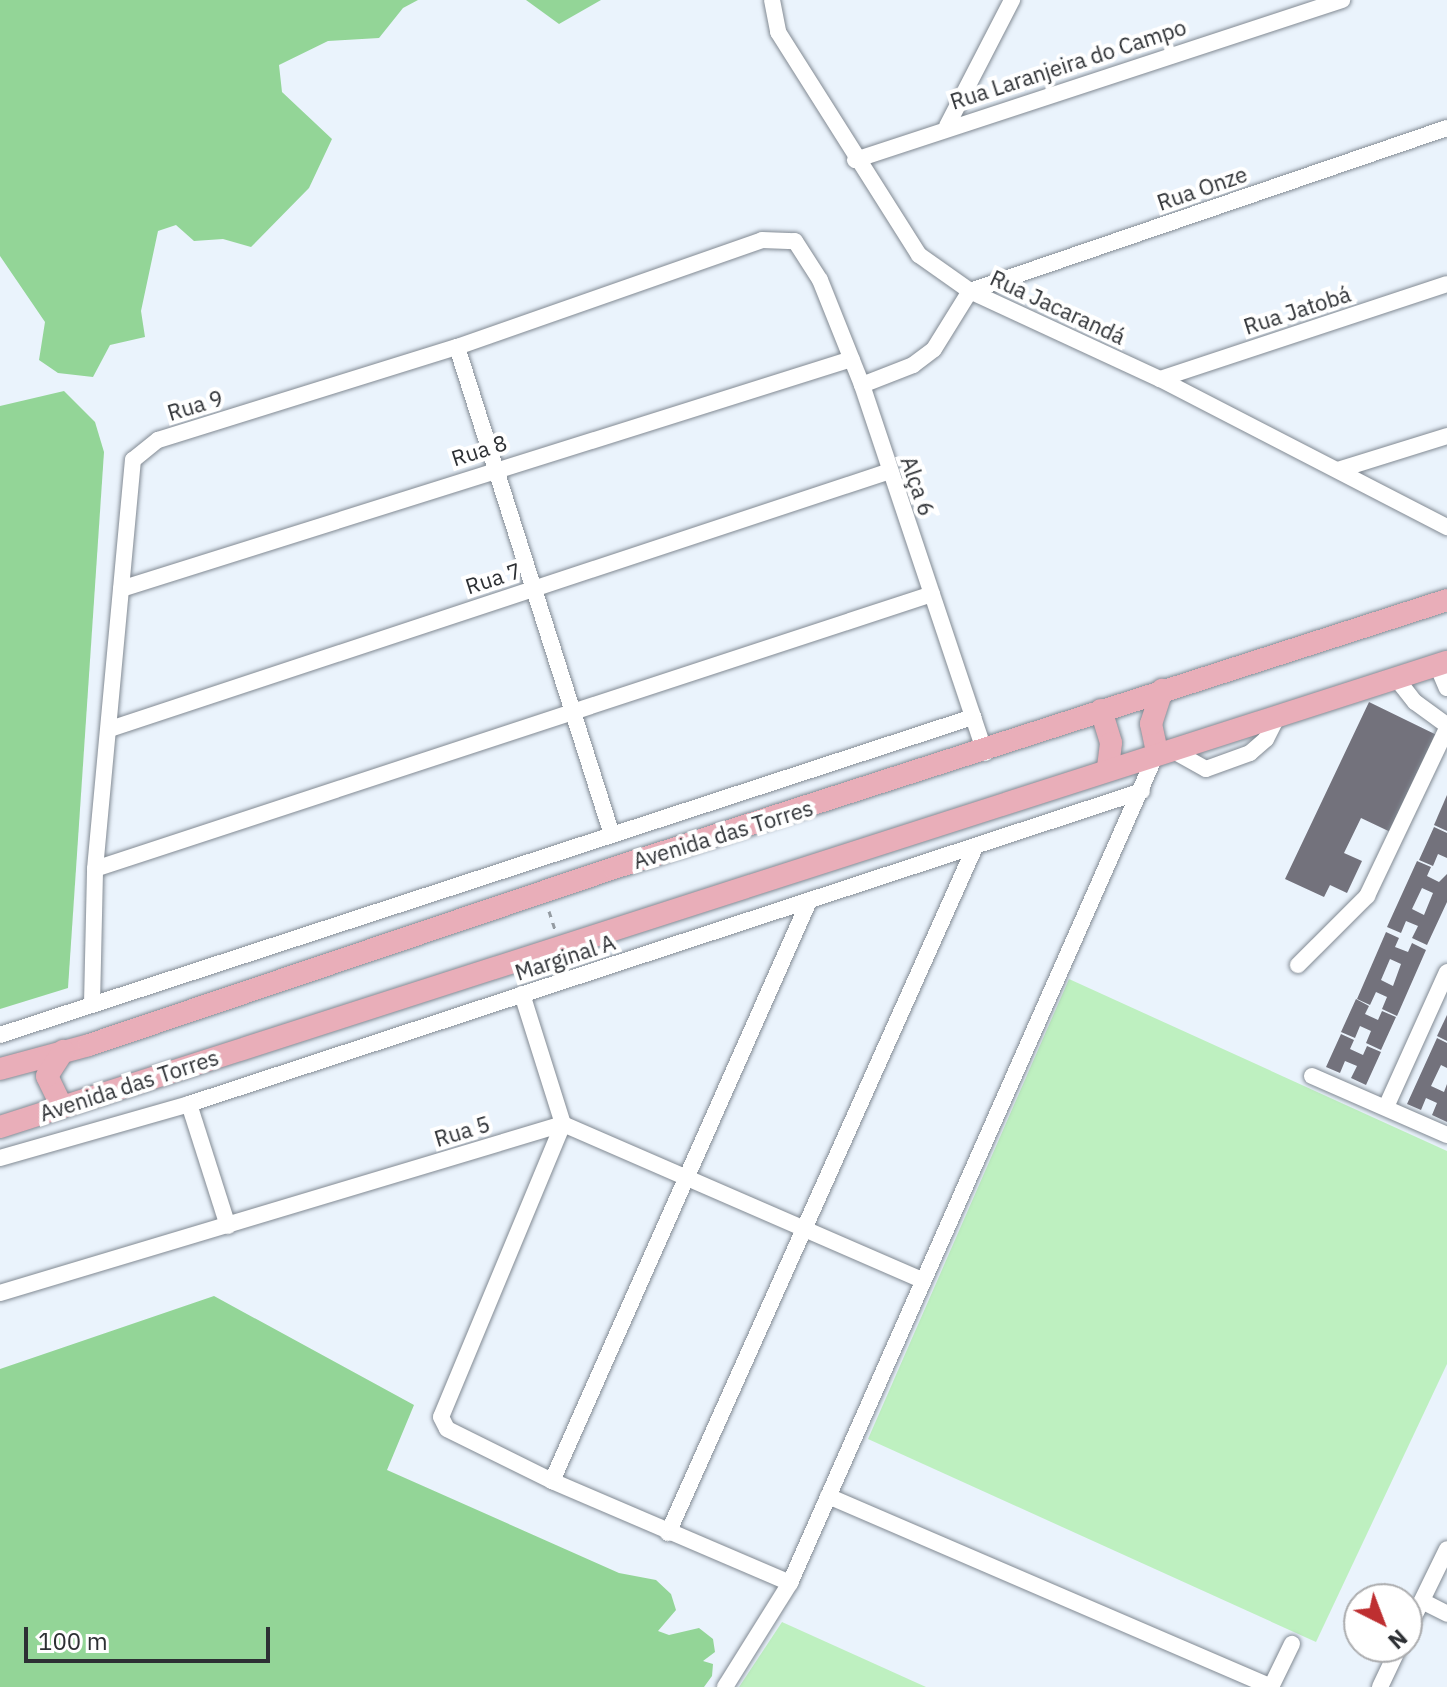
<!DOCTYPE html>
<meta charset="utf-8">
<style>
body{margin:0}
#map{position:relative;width:1447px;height:1687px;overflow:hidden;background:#eaf3fc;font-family:"IBM Plex Sans",sans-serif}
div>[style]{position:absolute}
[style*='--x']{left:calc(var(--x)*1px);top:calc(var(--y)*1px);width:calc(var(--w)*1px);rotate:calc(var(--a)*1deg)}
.green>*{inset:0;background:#bef0c0}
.forest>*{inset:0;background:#93d597}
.building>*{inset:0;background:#73727c}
.path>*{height:3px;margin-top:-1.5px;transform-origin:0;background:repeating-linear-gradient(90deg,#949ba2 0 6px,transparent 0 12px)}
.roads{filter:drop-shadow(0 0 2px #828a93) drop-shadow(0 0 2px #828a93)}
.minor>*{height:16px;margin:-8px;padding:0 8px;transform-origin:8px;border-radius:8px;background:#fff}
.major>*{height:22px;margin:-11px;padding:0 11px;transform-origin:11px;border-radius:11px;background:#e9aeb9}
span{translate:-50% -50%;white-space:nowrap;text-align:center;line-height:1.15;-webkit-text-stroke:8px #fff;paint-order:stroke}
.street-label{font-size:22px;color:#2d3034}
.north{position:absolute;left:1343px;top:1583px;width:80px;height:80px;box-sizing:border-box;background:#fff;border:2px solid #abacae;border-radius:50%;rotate:138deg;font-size:22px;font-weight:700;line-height:32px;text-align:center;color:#2d3034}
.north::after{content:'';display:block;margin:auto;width:28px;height:36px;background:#be2f31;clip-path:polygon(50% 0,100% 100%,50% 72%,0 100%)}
.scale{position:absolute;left:24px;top:1627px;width:246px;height:36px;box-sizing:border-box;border:4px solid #2d3034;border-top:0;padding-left:10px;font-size:24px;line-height:28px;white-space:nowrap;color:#2d3034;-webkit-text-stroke:6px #fff;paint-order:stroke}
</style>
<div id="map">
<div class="green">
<div style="clip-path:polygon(1069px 979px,1447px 1151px,1447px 1364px,1316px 1642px,868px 1439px)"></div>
<div style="clip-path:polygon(782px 1622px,926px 1687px,739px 1687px)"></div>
</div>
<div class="forest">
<div style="clip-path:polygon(0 0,418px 0,403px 8px,379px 38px,328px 41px,279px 65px,282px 92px,332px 139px,309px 188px,251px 247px,223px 239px,194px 241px,176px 225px,158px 231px,141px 311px,145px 337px,110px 345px,93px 377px,58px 373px,39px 360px,45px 322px,0 256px)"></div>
<div style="clip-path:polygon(526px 0,601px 0,559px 24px)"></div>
<div style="clip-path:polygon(64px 391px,95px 422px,104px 452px,68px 988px,0 1009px,0 406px)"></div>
<div style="clip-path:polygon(214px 1296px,414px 1405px,387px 1470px,619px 1573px,656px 1580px,671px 1594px,676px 1610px,658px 1631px,669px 1635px,699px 1628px,713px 1639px,715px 1652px,703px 1661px,713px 1664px,712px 1676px,704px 1687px,0 1687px,0 1369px)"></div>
</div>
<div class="building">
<div style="clip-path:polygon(1369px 702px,1447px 740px,1401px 837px,1361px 818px,1344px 853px,1362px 861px,1347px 893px,1330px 885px,1324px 897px,1285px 879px)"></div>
<div style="clip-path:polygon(1447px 795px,1447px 831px,1434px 825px)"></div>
<div style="clip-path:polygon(1434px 827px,1447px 833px,1447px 858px,1438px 854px,1433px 866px,1419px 860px)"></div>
<div style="clip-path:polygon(evenodd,1417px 861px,1431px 867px,1427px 876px,1439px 882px,1447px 874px,1447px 902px,1427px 945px,1412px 938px,1418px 926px,1406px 921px,1401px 933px,1387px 927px,1417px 861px,1422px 888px,1433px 893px,1424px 915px,1412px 909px,1422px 888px)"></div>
<div style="clip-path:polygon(evenodd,1386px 932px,1399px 938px,1395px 947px,1408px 952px,1412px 943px,1426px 950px,1397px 1016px,1382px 1009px,1387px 997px,1376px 992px,1370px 1005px,1357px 999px,1386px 932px,1390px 959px,1401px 964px,1393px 986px,1381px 980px,1390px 959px)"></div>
<div style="clip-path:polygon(1356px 999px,1369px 1006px,1365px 1014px,1378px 1020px,1382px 1011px,1396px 1017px,1381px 1050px,1366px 1043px,1371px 1031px,1360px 1026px,1355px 1038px,1341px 1032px)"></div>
<div style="clip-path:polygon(1447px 1015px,1447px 1041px,1437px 1036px)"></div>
<div style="clip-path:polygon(1341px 1034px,1354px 1040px,1350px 1049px,1363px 1055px,1367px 1046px,1381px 1052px,1366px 1085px,1351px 1078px,1357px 1066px,1345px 1061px,1340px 1073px,1326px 1067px)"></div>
<div style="clip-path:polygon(1437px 1038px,1447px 1043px,1447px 1068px,1441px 1065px,1431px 1086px,1444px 1092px,1447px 1084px,1447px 1122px,1432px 1115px,1437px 1103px,1426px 1098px,1421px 1110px,1407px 1104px)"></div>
</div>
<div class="path">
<div style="--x:549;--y:911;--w:20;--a:72"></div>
</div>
<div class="roads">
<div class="minor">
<div style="--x:772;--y:0;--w:33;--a:79"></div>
<div style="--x:778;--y:32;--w:264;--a:57.7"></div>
<div style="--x:919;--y:255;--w:62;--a:35.2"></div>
<div style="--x:970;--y:291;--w:209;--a:24.9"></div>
<div style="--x:1160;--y:379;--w:323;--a:27.3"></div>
<div style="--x:947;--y:126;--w:142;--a:-62.7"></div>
<div style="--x:855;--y:160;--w:513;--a:-18.19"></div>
<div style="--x:457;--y:347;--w:512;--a:72.38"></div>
<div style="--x:1160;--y:379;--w:302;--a:-18.3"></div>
<div style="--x:862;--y:385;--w:55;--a:-21.4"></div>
<div style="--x:913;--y:365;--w:26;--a:-37"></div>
<div style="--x:934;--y:349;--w:68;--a:-58.2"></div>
<div style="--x:970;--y:291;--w:504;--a:-18.87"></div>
<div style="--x:1338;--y:470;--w:114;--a:-17.3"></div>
<div style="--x:121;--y:589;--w:766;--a:-17.47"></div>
<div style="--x:1437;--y:665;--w:25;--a:67"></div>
<div style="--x:1396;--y:678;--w:31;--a:52"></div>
<div style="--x:1415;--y:702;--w:39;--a:36"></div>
<div style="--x:110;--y:729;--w:822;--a:-18.3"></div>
<div style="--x:1170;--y:749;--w:41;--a:29.1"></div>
<div style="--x:1206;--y:769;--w:47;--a:-20"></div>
<div style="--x:1250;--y:753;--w:21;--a:-41"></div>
<div style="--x:1266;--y:739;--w:27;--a:-63"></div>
<div style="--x:95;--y:869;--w:881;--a:-18.19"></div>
<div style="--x:1298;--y:965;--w:98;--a:-45"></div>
<div style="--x:1367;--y:896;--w:186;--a:-64.5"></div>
<div style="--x:522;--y:994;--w:136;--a:72.5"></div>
<div style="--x:563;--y:1124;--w:317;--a:112.6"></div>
<div style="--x:441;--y:1417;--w:13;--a:63"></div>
<div style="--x:447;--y:1429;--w:117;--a:26.3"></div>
<div style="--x:552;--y:1481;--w:259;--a:23.2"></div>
<div style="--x:92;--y:1004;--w:135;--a:-88.7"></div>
<div style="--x:95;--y:869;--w:411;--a:-84.7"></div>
<div style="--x:133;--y:460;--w:32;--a:-39"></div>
<div style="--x:158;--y:440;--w:313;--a:-17.3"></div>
<div style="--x:457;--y:347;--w:323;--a:-19.3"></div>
<div style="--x:762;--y:240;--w:33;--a:2"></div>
<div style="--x:795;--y:241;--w:46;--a:57.3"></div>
<div style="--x:820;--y:280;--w:113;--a:68.2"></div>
<div style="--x:862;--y:385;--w:388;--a:71.5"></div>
<div style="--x:0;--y:1035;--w:1024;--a:-18.1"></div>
<div style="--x:1312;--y:1076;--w:147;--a:23.6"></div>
<div style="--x:189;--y:1104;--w:128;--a:72.3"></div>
<div style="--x:1386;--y:1107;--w:148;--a:-65.7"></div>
<div style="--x:0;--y:1158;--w:197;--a:-15.9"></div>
<div style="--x:189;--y:1104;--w:1003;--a:-18.18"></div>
<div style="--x:0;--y:1293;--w:588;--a:-16.71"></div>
<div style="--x:563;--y:1124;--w:391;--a:23.5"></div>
<div style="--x:552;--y:1481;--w:634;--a:-66.1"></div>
<div style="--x:828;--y:1496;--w:482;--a:23.3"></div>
<div style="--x:668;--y:1533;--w:752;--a:-65.89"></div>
<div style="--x:1422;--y:1601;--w:28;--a:27"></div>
<div style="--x:1407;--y:1631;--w:91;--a:-64"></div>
<div style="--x:725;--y:1687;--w:123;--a:-58"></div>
<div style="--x:790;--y:1583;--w:908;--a:-66.17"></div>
<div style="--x:1271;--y:1687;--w:48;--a:-64"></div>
<div style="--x:1380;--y:1687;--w:44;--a:-64.6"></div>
</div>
<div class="major">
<div style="--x:1101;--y:710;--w:34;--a:73"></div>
<div style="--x:1111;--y:743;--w:25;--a:97"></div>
<div style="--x:1157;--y:752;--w:29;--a:-102"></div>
<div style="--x:1151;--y:724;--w:36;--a:-72"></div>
<div style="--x:0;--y:1069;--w:92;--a:-15.1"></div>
<div style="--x:89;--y:1045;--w:554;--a:-18.63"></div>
<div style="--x:614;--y:868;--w:875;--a:-17.83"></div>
<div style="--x:62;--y:1107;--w:34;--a:-116"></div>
<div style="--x:47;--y:1076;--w:30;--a:-57"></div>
<div style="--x:0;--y:1127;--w:1520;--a:-17.82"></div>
</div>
</div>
<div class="street-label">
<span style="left:1068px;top:64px;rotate:-18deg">Rua Laranjeira do Campo</span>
<span style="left:1202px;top:188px;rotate:-19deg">Rua Onze</span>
<span style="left:1058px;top:307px;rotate:25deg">Rua Jacarandá</span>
<span style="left:1297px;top:310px;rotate:-18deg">Rua Jatobá</span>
<span style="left:195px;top:405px;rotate:-17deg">Rua 9</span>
<span style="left:479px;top:450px;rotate:-18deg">Rua 8</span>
<span style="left:918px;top:486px;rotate:71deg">Alça 6</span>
<span style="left:493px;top:578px;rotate:-18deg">Rua 7</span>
<span style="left:723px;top:834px;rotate:-17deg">Avenida das Torres</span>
<span style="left:565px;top:957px;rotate:-18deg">Marginal A</span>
<span style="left:129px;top:1085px;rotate:-18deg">Avenida das Torres</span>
<span style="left:462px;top:1131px;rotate:-17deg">Rua 5</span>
</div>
<div class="north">N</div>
<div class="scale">100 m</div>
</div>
